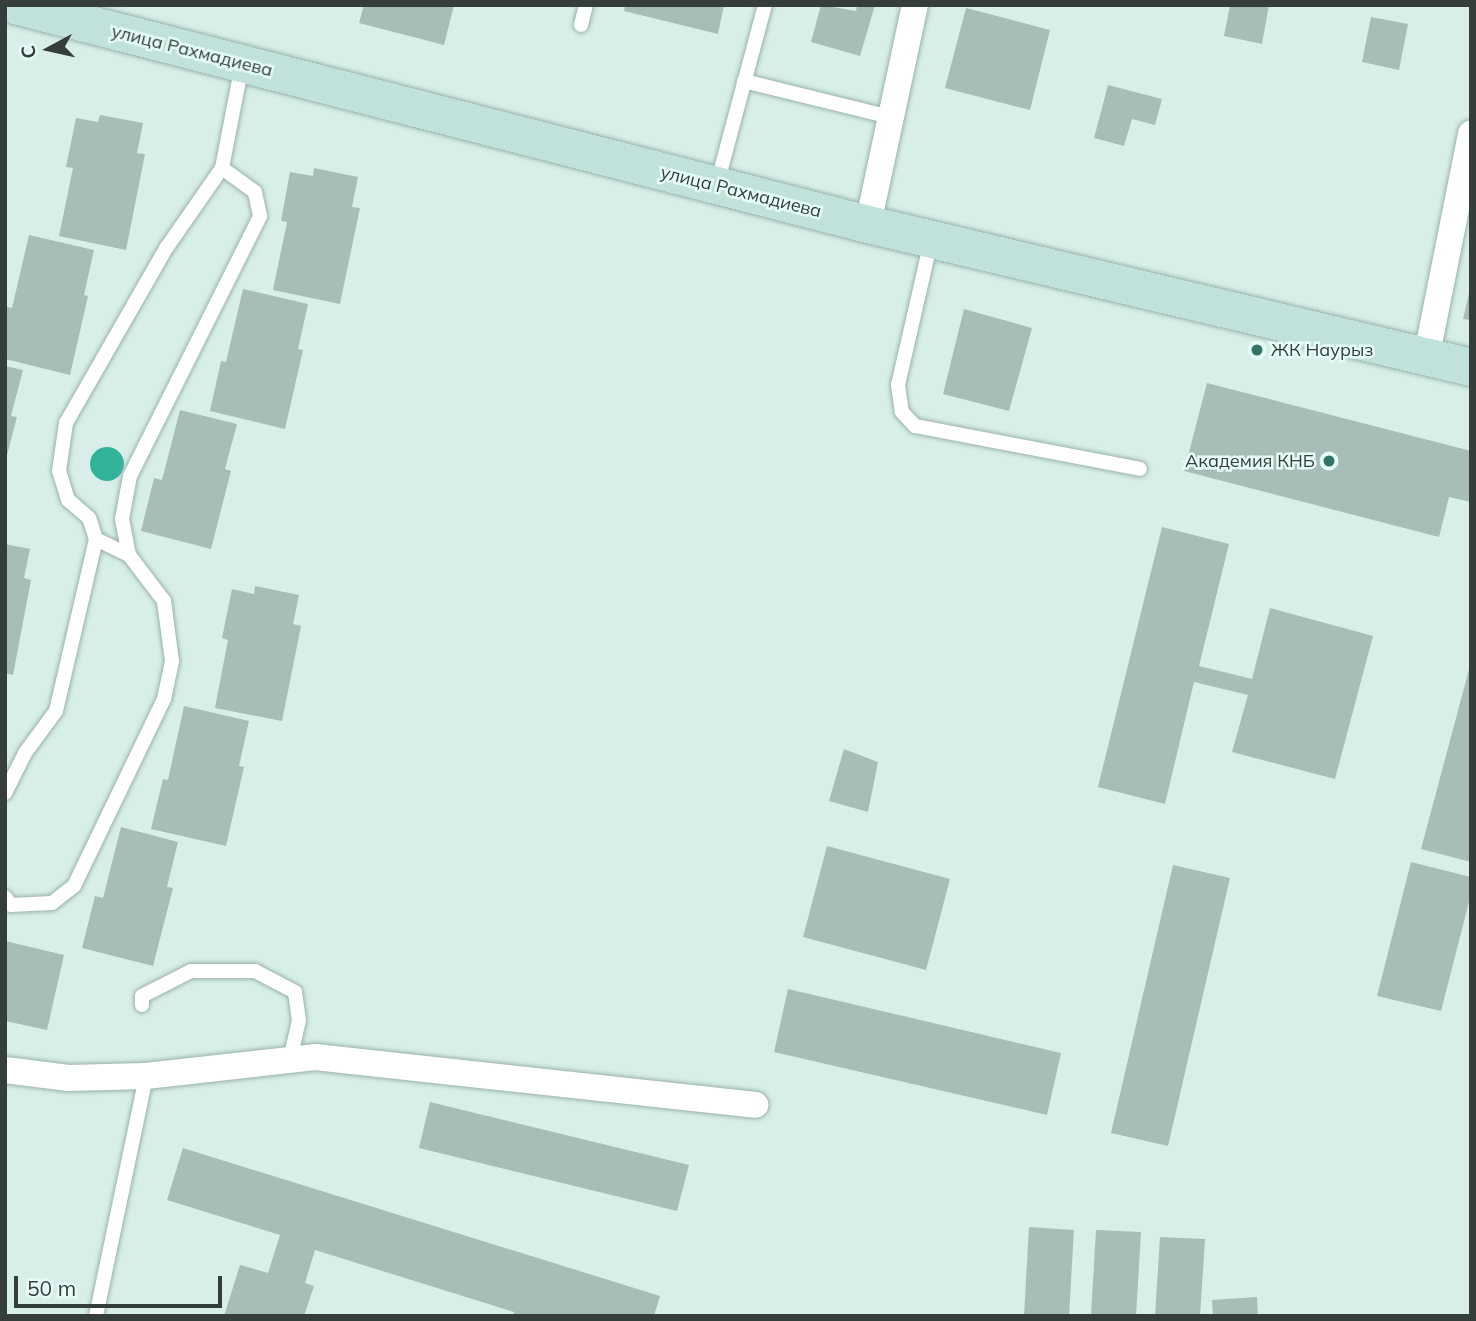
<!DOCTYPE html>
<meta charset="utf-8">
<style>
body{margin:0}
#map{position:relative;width:1476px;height:1321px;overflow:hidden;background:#d8efe9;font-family:Mulish,sans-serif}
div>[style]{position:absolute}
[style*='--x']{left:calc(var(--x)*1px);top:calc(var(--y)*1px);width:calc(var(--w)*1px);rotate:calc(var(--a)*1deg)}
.water>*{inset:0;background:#33b29a}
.round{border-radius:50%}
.building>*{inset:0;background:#a7bdb7}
.roads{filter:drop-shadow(0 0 2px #9bb2ac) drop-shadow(0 0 2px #9bb2ac)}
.lane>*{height:14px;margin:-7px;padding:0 7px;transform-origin:7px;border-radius:7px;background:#fff}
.street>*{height:26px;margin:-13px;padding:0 13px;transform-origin:13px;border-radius:13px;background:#fff}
.secondary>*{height:37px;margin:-18.5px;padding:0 18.5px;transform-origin:18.5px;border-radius:18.5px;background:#c1e1db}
.dots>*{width:19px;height:19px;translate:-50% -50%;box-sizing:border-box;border:4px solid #e5fcf6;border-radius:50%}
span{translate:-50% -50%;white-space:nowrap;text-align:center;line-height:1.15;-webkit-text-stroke:5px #e5fcf6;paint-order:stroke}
.street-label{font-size:18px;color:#353e3b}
.poi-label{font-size:18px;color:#353e3b}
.left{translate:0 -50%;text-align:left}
.right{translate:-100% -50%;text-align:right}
.frame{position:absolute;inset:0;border:7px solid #353e3b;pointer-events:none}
.north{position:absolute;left:14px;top:14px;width:70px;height:70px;-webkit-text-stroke:5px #e5fcf6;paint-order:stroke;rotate:262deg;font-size:19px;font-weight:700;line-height:28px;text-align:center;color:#353e3b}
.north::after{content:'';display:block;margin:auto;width:24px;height:32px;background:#353e3b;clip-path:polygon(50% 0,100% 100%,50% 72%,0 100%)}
.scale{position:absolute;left:14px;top:1276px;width:208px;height:32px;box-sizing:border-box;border:4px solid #353e3b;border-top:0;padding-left:9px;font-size:21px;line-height:24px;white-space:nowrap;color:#353e3b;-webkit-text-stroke:5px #e5fcf6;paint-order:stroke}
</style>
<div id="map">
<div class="water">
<div class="round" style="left:90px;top:447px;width:34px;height:34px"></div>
</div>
<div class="building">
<div style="clip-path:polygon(364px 5px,454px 5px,444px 45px,359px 23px)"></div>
<div style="clip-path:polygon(625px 5px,724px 5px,718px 34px,624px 11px)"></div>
<div style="clip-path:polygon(821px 5px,856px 11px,857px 5px,875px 5px,860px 56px,811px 42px)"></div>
<div style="clip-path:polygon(1230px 5px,1269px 5px,1262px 44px,1224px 36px)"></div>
<div style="clip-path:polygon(966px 8px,1050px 30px,1030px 110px,945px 88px)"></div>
<div style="clip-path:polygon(1371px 17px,1408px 24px,1399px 70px,1362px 62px)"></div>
<div style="clip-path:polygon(1108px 85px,1162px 99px,1155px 125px,1132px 119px,1124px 146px,1094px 138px)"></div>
<div style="clip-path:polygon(100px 115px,143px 123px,137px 153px,145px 154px,126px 250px,59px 236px,73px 168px,66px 167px,76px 118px,98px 122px)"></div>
<div style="clip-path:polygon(314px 168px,358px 177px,352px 207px,360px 208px,340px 304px,273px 290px,287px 222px,281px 221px,290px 172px,313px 176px)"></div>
<div style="clip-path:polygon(29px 235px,94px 250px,84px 295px,88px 296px,70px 375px,5px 359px,5px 313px,7px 307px,12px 308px)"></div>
<div style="clip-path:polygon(243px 289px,308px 304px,298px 349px,303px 350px,285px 429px,210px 411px,221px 361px,226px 362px)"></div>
<div style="clip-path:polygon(1470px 289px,1471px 289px,1471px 320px,1463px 319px)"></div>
<div style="clip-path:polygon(964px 309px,1032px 328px,1009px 411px,943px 394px)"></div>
<div style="clip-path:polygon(5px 366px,23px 370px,11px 416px,17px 417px,6px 459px)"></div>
<div style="clip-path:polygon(1207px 383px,1471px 451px,1471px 502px,1449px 497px,1439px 537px,1184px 471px)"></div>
<div style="clip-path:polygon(180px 410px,237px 424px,225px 469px,231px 471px,211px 549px,141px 531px,154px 478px,162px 480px)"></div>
<div style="clip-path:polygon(1162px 527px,1229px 544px,1199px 666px,1252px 679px,1270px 608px,1373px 636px,1335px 779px,1232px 752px,1248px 695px,1194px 682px,1165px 804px,1098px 787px)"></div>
<div style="clip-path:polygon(5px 544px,30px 549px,24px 578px,31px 580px,13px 675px,5px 673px)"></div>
<div style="clip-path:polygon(255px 586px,299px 595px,293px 624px,301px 626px,282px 721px,215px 708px,228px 640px,222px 638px,232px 589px,254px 594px)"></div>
<div style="clip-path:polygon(1471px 662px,1471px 862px,1421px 849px)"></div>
<div style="clip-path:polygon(184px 706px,249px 721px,239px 766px,244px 767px,226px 846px,151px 829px,163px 779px,168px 780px)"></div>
<div style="clip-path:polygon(844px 749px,878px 762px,868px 812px,829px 801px)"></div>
<div style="clip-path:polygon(121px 827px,178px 842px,167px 887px,173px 888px,153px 966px,82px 948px,95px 896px,103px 898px)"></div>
<div style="clip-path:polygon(827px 846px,950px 879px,926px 970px,803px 937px)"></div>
<div style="clip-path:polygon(1411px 862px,1471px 877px,1471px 894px,1441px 1011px,1377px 996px)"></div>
<div style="clip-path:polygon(1173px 865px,1230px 878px,1168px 1146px,1111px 1133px)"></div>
<div style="clip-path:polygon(5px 941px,64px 955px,47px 1030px,5px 1021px)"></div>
<div style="clip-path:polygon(788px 989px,1061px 1053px,1047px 1115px,774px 1052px)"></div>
<div style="clip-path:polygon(430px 1102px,689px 1165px,677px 1211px,419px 1148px)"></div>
<div style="clip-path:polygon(183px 1148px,660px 1296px,654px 1316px,513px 1316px,514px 1312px,315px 1250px,305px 1283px,314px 1286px,304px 1316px,224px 1316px,240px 1265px,268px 1273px,280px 1235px,167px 1200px)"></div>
<div style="clip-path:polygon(1029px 1227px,1074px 1230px,1069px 1316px,1024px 1316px)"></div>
<div style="clip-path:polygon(1096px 1230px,1141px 1232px,1136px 1316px,1091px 1316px)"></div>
<div style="clip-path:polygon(1160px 1237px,1205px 1239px,1200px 1316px,1155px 1316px)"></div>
<div style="clip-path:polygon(1257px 1297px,1258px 1316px,1213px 1316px,1212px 1300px)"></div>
</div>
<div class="roads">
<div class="lane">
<div style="--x:581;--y:25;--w:21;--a:-76"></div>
<div style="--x:744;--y:81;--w:151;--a:13.8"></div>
<div style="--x:717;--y:184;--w:185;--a:-75"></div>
<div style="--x:931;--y:241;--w:148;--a:102.9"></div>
<div style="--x:898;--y:385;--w:27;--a:82"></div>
<div style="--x:902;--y:412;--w:19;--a:47"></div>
<div style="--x:915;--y:426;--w:229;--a:10.8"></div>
<div style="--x:96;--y:539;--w:37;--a:26"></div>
<div style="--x:5;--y:793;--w:45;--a:-63.4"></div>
<div style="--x:25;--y:753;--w:52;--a:-53.6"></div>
<div style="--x:56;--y:711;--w:177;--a:-76.9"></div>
<div style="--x:96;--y:539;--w:22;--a:-108"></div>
<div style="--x:89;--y:518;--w:28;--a:-139"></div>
<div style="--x:68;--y:500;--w:30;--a:-107"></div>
<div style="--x:59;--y:471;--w:49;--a:-81.7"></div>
<div style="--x:66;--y:423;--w:203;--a:-60.2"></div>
<div style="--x:167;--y:247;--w:96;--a:-55.2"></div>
<div style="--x:222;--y:168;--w:105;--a:-79"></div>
<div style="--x:5;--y:897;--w:10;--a:53"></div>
<div style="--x:11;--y:905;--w:41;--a:-2.8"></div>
<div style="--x:52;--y:903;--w:28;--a:-38"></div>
<div style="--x:74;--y:886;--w:208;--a:-64.3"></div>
<div style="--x:164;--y:699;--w:39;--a:-78"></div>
<div style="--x:172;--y:661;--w:61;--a:-97.6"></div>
<div style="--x:164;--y:601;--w:58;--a:-127.3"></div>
<div style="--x:129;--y:555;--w:37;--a:-101"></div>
<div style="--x:122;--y:519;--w:44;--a:-79.5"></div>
<div style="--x:130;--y:476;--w:291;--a:-63.4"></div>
<div style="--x:260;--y:216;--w:25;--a:-102"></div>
<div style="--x:255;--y:192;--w:41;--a:-144"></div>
<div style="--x:142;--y:1005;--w:9;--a:-90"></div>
<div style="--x:142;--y:996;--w:55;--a:-27"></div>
<div style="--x:191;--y:971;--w:64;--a:0"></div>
<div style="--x:255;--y:971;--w:45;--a:27.7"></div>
<div style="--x:295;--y:992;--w:28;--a:82"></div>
<div style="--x:299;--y:1020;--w:41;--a:102.7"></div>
<div style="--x:96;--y:1316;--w:245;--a:-78.2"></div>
</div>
<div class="street">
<div style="--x:868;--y:224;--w:224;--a:-77.9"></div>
<div style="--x:1426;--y:359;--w:230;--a:-78.7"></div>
<div style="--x:5;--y:1070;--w:64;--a:7.2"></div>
<div style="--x:68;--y:1078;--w:78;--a:-1.5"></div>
<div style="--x:146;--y:1076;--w:170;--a:-6.4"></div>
<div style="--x:315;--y:1057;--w:443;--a:6.2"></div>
</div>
<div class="secondary">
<div style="--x:15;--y:5;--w:881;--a:14.4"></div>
<div style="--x:868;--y:224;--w:620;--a:13.34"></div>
</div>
</div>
<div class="dots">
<div style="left:1257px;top:350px;background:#327567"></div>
<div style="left:1329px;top:461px;background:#327567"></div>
</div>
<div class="street-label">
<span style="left:192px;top:51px;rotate:14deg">улица Рахмадиева</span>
<span style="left:741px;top:192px;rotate:14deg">улица Рахмадиева</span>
</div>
<div class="poi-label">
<span class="left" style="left:1271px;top:350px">ЖК Наурыз</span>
<span class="right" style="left:1315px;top:461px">Академия КНБ</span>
</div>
<div class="frame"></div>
<div class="north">С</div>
<div class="scale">50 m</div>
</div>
